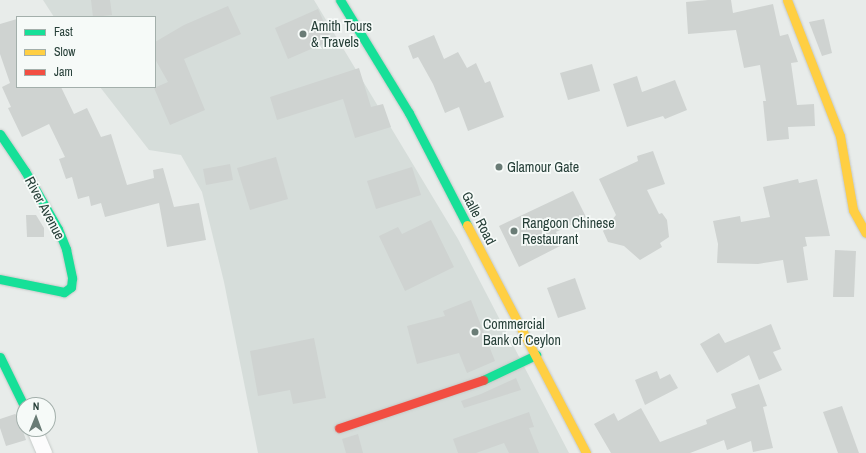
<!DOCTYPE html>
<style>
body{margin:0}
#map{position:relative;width:866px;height:453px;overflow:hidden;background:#e8ecea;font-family:"Archivo Narrow",sans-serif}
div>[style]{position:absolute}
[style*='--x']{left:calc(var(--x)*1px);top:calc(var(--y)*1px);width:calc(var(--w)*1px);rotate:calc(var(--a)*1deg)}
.built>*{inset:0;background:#d6ddda}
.building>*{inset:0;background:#cfd3d1}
.roads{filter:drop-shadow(0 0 1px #c5c9c7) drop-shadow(0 0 1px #c5c9c7)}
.street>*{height:15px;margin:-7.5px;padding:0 7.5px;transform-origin:7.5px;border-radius:7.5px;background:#fcfcfc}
.fast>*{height:9px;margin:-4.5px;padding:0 4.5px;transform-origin:4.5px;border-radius:4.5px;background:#16e098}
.slow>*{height:9px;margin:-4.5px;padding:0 4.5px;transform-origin:4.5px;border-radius:4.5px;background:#ffcf43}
.jam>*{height:9px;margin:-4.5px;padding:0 4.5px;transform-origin:4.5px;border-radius:4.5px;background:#f24e42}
.dots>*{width:11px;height:11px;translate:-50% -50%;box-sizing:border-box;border:2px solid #f6faf8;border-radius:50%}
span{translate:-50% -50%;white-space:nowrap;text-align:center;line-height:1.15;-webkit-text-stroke:3.5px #f6faf8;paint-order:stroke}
.poi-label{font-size:14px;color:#263f38}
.left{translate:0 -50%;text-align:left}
.street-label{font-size:14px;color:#263f38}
.legend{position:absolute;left:16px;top:16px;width:140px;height:72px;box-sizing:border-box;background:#f6faf8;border:1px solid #a3afab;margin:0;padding:5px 7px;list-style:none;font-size:12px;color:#263f38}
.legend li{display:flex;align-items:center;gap:8px;height:20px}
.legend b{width:20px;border:1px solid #a3afab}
.north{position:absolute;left:16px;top:397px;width:40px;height:40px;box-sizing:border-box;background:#f6faf8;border:1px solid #a3afab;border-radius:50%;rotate:1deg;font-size:11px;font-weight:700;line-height:16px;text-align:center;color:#263f38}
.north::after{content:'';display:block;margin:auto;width:14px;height:18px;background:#6a7c76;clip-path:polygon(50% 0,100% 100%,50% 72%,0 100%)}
</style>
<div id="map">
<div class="built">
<div style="clip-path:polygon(43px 0,314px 0,458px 239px,569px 453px,258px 453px,224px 282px,202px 192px,181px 155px,149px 150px,100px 87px,155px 87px,155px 17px,54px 17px)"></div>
</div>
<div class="building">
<div style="clip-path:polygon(91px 0,110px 0,112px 15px,93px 17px)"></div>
<div style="clip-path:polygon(708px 0,731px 0,733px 13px,773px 4px,780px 36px,788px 34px,798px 62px,791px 63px,797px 105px,814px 104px,815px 126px,788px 127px,789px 139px,767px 141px,763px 101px,766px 101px,760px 65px,744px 68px,736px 30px,688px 34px,686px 2px)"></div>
<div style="clip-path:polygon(228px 6px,241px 34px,184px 59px,205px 110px,170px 125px,154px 88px,168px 82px,155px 59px,155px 42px,184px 25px)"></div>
<div style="clip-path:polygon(318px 9px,332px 40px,288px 59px,275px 28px)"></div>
<div style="clip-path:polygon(17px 19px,17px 87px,61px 87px,74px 114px,87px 108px,101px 137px,111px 134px,127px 185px,154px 178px,153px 170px,163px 168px,174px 207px,199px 203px,206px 240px,167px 247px,159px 203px,105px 217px,101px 203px,91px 206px,89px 196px,78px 199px,72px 177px,66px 179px,59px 159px,65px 157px,49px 124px,22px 137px,8px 108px,11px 107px,2px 87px,10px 83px,0 54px,0 24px)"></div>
<div style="clip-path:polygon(824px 19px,832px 53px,822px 56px,809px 22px)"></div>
<div style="clip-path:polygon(434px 35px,444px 59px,458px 52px,467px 68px,476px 63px,485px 83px,490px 81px,504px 117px,468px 131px,459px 107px,445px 113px,433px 84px,418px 57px,413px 59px,408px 46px)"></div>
<div style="clip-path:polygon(592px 64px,600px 91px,568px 100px,560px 73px)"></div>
<div style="clip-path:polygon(359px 68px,371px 107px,383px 104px,391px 127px,355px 138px,343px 99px,277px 120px,270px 97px)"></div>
<div style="clip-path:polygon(637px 76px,642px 92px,675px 80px,687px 110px,665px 119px,663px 116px,627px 127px,613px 84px)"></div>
<div style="clip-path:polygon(653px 151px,665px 184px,647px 190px,659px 214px,662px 213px,667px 220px,669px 237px,660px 243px,662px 247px,640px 260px,624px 246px,608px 242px,603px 231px,616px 215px,599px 179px,638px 161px,637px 156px)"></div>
<div style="clip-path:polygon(276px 157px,288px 199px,250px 210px,237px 168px)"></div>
<div style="clip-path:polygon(230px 164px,233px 180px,206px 185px,203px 169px)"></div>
<div style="clip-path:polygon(412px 167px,421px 195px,376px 209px,367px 181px)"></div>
<div style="clip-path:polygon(798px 179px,799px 183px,817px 179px,830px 236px,805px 237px,807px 246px,803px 247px,808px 280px,787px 283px,783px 260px,758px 264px,717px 263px,718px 244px,713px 221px,740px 216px,741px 222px,770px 217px,763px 187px)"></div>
<div style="clip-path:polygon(573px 191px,586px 217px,556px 232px,562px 245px,519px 267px,499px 226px)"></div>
<div style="clip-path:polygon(26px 215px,36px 215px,44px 228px,44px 237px,27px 237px)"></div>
<div style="clip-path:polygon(431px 220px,454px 267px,405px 291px,379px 236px,398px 227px,402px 234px)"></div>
<div style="clip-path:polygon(835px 250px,856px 251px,854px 297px,833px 297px)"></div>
<div style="clip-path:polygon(575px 278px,586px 309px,558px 318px,547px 288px)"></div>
<div style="clip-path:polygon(471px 300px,495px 361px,467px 373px,459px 353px,417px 364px,407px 326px,445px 316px,443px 311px)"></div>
<div style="clip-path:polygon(771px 324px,781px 349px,773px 352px,782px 370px,759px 380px,749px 355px,717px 373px,700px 344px,719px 333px,725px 343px)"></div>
<div style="clip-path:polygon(314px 338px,326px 398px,293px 404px,290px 390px,258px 396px,250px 351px)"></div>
<div style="clip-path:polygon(657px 371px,660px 379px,670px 374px,678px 388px,645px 405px,635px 380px)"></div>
<div style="clip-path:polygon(516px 378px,521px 390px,464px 408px,461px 401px,481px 394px)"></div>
<div style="clip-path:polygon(759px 384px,767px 406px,763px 407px,773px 448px,753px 452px,751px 441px,727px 450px,724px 440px,690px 453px,611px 453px,594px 424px,614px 413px,618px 421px,641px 408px,660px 442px,707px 424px,706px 420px,736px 408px,731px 394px)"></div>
<div style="clip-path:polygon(842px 406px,859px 453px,838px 453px,823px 412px)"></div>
<div style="clip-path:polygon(529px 412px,534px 427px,529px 428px,539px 453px,509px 453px,504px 443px,476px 453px,458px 453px,453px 439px)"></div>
<div style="clip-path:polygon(15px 414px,18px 416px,26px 440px,6px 446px,0 428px,0 419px)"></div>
<div style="clip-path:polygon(358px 434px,363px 453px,346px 453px,342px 439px)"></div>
</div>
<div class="roads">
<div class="street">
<div style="--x:34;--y:429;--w:26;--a:67"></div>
</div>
<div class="fast">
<div style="--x:340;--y:0;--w:132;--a:58.6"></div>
<div style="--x:409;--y:113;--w:126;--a:62.6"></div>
<div style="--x:0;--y:134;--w:45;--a:56"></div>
<div style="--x:25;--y:171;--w:67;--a:60.4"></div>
<div style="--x:58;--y:229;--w:22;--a:68"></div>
<div style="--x:66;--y:249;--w:30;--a:78"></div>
<div style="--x:72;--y:278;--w:9;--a:96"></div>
<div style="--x:71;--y:287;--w:9;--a:144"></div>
<div style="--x:64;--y:292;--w:65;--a:-168.5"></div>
<div style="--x:0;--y:357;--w:55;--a:63.9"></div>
<div style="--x:483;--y:380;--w:59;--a:-25.3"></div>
</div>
<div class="slow">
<div style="--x:787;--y:0;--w:146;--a:68.7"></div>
<div style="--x:840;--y:136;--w:75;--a:80"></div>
<div style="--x:853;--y:210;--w:26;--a:61"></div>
<div style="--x:467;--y:225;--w:257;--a:62.4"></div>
</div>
<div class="jam">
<div style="--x:339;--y:428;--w:152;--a:-18.4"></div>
</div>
</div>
<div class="dots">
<div style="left:303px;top:34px;background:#6a7c76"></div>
<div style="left:499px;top:167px;background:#6a7c76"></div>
<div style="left:514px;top:231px;background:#6a7c76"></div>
<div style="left:475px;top:332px;background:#6a7c76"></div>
</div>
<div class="poi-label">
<span class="left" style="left:311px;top:34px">Amith Tours<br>&amp; Travels</span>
<span class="left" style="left:507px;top:167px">Glamour Gate</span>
<span class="left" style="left:522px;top:231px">Rangoon Chinese<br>Restaurant</span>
<span class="left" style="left:483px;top:332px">Commercial<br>Bank of Ceylon</span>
</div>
<div class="street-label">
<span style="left:45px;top:208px;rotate:62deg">River Avenue</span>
<span style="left:479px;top:218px;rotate:63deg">Galle Road</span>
</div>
<ul class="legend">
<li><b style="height:5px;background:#16e098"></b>Fast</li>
<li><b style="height:5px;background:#ffcf43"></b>Slow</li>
<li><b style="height:5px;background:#f24e42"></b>Jam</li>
</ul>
<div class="north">N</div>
</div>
